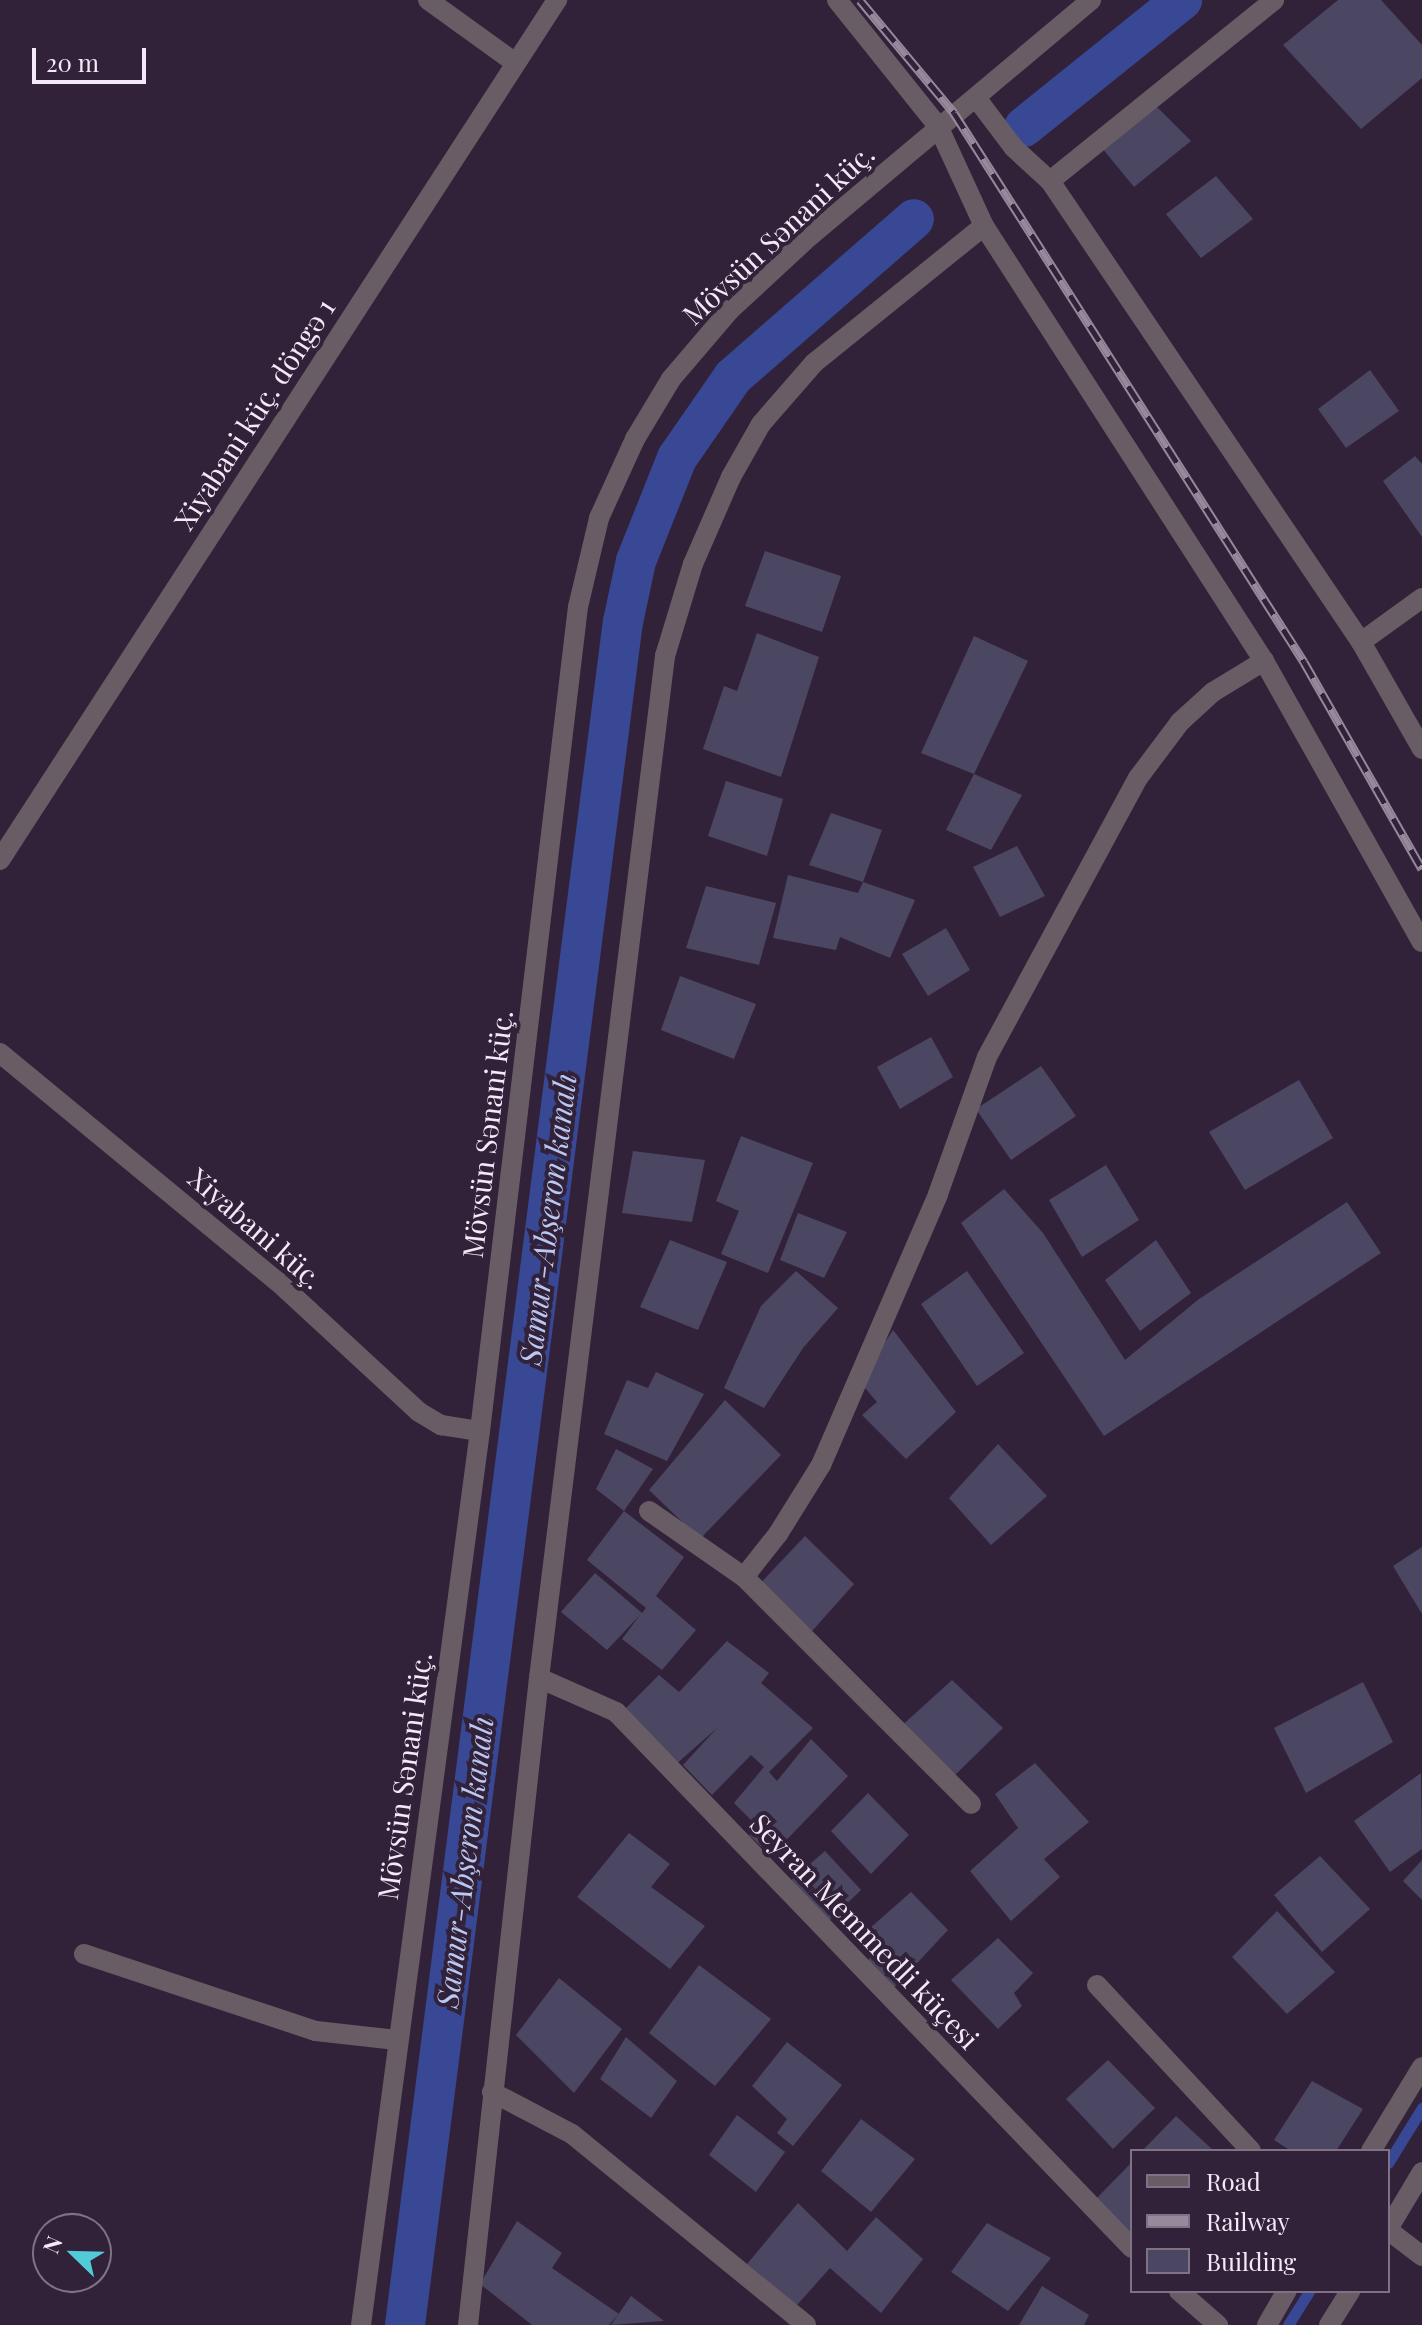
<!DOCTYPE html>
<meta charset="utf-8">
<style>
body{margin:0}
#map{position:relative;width:1422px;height:2325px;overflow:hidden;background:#322239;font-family:"Playfair Display",serif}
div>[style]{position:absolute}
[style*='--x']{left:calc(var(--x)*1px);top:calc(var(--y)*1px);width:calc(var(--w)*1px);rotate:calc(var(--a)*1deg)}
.stream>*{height:11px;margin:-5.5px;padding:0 5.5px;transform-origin:5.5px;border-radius:5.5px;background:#384894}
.canal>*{height:40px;margin:-20px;padding:0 20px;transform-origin:20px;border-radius:20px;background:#384894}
.building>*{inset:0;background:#4b4662}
.minor>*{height:20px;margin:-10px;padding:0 10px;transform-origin:10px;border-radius:10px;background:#695d65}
.rail>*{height:9px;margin-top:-4.5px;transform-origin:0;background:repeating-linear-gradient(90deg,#322239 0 18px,#96899c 0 36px);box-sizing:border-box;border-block:2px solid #96899c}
span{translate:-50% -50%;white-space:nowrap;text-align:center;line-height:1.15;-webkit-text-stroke:8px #322239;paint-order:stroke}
.street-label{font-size:28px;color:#f3e9f8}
.water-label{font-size:30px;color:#bac8f3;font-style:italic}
.legend{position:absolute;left:1130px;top:2149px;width:260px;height:144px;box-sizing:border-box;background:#322239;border:2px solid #7f7285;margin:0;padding:10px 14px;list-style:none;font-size:24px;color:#f3e9f8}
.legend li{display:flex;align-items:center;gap:16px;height:40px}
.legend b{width:40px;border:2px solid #7f7285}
.north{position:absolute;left:32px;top:2213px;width:80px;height:80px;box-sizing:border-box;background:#322239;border:2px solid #7f7285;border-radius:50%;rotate:293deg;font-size:22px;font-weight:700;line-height:32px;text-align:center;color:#f3e9f8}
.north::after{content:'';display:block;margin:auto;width:28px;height:36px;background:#52cbd9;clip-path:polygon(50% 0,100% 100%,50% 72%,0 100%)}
.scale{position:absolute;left:32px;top:48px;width:114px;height:36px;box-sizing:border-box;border:4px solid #f3e9f8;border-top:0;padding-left:10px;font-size:24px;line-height:28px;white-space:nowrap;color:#f3e9f8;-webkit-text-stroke:6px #322239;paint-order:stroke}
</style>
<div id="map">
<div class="stream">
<div style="--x:1388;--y:2163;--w:65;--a:-58.3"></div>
<div style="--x:1288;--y:2325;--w:40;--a:-58"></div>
</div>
<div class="canal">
<div style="--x:1024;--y:127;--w:203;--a:-38.8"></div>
<div style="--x:405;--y:2325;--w:1717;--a:-82.71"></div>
<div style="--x:623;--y:622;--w:62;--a:-78"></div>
<div style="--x:636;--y:561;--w:111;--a:-68.3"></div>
<div style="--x:677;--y:458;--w:98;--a:-55.3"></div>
<div style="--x:733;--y:377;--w:240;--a:-41.1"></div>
</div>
<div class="building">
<div style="clip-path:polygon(1338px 0,1381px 0,1422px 45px,1422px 78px,1361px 129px,1283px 45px)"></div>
<div style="clip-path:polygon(1155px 105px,1191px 141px,1134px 187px,1102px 148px)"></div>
<div style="clip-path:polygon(1216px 176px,1253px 219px,1201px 258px,1166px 214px)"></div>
<div style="clip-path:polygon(1370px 370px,1399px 411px,1346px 448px,1318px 409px)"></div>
<div style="clip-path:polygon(1415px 456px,1422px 464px,1422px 537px,1383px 481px)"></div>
<div style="clip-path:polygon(765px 551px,841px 576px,822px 632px,745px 606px)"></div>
<div style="clip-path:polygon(757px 633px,819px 657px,781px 777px,703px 749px,724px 686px,737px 691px)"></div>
<div style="clip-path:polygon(974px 636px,1028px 661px,974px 774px,921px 753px)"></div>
<div style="clip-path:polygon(974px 774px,1022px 795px,991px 850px,946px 830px)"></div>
<div style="clip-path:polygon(726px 781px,783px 799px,767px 856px,708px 836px)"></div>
<div style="clip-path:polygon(831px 813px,882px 830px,863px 882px,809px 865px)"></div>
<div style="clip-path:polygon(1017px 846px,1045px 896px,1000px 917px,973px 867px)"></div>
<div style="clip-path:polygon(788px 875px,858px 893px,863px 882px,915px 900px,890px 958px,840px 937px,836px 950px,773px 938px)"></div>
<div style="clip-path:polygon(706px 886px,776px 903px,759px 965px,686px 948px)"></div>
<div style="clip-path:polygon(946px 928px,970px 970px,928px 996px,902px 954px)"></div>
<div style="clip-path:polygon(680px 976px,756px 1004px,734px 1059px,661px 1030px)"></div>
<div style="clip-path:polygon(931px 1037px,953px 1077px,900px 1109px,877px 1067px)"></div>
<div style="clip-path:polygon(1041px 1066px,1076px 1116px,1011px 1160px,976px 1109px)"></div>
<div style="clip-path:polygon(1299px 1080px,1333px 1138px,1245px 1190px,1209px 1132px)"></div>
<div style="clip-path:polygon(741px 1136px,813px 1163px,768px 1273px,721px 1254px,739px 1211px,716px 1201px)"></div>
<div style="clip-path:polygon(633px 1151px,705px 1160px,692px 1222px,622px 1213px)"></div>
<div style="clip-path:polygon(1106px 1165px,1139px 1220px,1082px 1257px,1049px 1200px)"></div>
<div style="clip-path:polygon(1004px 1189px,1043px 1233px,1125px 1360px,1199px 1299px,1347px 1202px,1381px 1253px,1104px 1436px,961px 1223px)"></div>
<div style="clip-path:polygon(798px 1213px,847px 1232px,824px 1278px,780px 1260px)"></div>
<div style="clip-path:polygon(670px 1240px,727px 1262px,698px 1330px,640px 1307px)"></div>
<div style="clip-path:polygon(1156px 1240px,1191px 1293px,1140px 1331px,1105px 1280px)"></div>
<div style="clip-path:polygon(796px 1271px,838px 1308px,803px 1348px,764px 1408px,724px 1388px,761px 1306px)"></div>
<div style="clip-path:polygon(967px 1271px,1024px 1353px,977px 1386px,921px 1304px)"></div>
<div style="clip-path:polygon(893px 1330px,956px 1412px,906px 1459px,862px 1415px,877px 1402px,859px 1381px)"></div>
<div style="clip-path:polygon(656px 1372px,704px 1394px,667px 1461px,604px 1434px,627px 1380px,648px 1388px)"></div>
<div style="clip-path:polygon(725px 1400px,781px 1455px,700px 1539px,649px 1490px)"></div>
<div style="clip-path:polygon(998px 1444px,1047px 1496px,991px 1545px,949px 1498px)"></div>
<div style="clip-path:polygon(616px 1449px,653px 1469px,624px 1511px,684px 1557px,656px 1596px,696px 1630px,662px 1670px,622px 1639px,640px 1615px,607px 1650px,561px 1612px,595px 1573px,642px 1613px,646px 1608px,587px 1560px,624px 1511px,596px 1489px)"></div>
<div style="clip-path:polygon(805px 1536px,854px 1584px,805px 1639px,755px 1589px)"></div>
<div style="clip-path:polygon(1422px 1547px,1422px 1614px,1393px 1566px)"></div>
<div style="clip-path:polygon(727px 1641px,769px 1673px,761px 1683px,813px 1728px,769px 1772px,777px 1781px,811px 1739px,848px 1776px,771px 1856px,749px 1835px,759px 1828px,734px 1803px,764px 1767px,751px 1755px,712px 1795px,683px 1765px,717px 1728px,674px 1766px,622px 1712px,659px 1675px,679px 1692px)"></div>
<div style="clip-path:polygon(952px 1680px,1003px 1728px,953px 1777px,897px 1730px)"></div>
<div style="clip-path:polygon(1363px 1682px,1393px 1742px,1306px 1793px,1274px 1728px)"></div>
<div style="clip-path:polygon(1035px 1763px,1089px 1822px,1044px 1859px,1060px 1877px,1011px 1921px,970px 1871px,1018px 1828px,995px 1794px)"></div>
<div style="clip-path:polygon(1421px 1773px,1422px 1849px,1390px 1872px,1354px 1821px)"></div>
<div style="clip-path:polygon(868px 1793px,909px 1835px,871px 1874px,831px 1831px)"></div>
<div style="clip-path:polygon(629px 1833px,670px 1864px,651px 1887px,705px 1926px,670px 1969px,577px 1897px)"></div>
<div style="clip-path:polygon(825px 1851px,861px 1890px,827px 1923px,789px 1882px)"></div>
<div style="clip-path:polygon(1320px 1856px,1370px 1909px,1322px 1952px,1274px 1895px)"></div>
<div style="clip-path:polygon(1422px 1860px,1422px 1900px,1403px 1881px)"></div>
<div style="clip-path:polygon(911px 1892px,948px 1930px,892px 1990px,866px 1963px,882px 1942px,870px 1928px)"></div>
<div style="clip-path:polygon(1277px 1911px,1335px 1972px,1287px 2014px,1232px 1957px)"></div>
<div style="clip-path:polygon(998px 1938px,1033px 1973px,1014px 1993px,1022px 2006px,998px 2029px,951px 1980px)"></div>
<div style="clip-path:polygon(699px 1965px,771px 2019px,715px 2086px,649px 2033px)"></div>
<div style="clip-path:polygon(559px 1978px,622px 2029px,574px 2093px,516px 2035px)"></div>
<div style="clip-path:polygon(626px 2037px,677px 2081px,651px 2118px,600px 2079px)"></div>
<div style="clip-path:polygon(787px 2042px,842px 2085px,793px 2146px,777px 2133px,787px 2119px,752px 2086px)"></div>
<div style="clip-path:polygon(1108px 2060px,1155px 2108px,1113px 2149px,1066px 2099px)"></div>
<div style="clip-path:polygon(1312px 2081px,1363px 2109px,1336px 2151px,1291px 2151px,1274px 2140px)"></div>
<div style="clip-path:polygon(737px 2115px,785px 2152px,756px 2192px,709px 2155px)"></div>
<div style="clip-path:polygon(1176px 2116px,1214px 2151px,1142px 2151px)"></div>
<div style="clip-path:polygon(861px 2119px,915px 2159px,871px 2212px,821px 2171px)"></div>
<div style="clip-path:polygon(1132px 2162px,1132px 2230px,1127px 2234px,1094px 2201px)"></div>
<div style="clip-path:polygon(798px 2203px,847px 2251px,876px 2217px,923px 2259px,881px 2313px,830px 2268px,797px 2305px,747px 2264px)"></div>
<div style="clip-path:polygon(517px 2221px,562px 2253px,552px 2268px,619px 2314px,609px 2325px,532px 2325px,480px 2284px)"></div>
<div style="clip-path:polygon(987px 2223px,1051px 2258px,1008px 2311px,951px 2272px)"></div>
<div style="clip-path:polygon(1042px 2286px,1089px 2315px,1084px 2325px,1019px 2325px)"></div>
<div style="clip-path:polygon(631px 2296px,664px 2321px,611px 2325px)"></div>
</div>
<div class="minor">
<div style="--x:428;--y:0;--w:106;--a:35.8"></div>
<div style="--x:837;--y:0;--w:161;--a:51.3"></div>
<div style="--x:938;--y:126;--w:110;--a:65.3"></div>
<div style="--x:984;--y:226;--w:517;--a:57.23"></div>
<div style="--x:1264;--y:661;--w:322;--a:60.7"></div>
<div style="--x:977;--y:99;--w:61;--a:52.9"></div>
<div style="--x:1014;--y:148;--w:49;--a:42.5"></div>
<div style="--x:1050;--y:181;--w:556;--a:56"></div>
<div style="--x:1361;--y:642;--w:123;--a:60.3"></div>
<div style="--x:1050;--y:181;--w:288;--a:-38.9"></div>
<div style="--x:1361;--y:642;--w:75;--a:-35.8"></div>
<div style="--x:0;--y:860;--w:1025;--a:-57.07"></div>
<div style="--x:0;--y:1053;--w:359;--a:39.5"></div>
<div style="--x:277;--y:1281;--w:193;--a:42.7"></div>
<div style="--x:419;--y:1412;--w:26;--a:31"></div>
<div style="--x:441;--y:1425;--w:39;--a:9"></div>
<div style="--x:649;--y:1511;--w:116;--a:34.8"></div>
<div style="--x:744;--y:1577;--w:321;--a:45"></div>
<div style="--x:744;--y:1577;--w:55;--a:-51.7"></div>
<div style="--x:778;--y:1534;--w:81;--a:-58.1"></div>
<div style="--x:821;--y:1465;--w:295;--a:-66.6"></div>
<div style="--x:938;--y:1194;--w:145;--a:-70.3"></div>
<div style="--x:987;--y:1057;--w:317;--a:-61.6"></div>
<div style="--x:1138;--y:778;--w:70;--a:-53.1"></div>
<div style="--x:1180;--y:722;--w:45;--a:-42.3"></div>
<div style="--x:1213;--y:692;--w:60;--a:-31.3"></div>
<div style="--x:539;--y:1678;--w:84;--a:23.8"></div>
<div style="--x:616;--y:1712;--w:744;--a:46.09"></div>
<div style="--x:84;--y:1954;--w:244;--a:18.4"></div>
<div style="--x:316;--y:2031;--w:81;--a:6.4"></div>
<div style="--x:1097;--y:1985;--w:226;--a:47.1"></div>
<div style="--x:492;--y:2092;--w:90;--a:27.7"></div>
<div style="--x:572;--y:2134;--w:302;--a:39.2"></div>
<div style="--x:1371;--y:2151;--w:98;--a:-58.7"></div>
<div style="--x:1388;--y:2229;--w:66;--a:-59.2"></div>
<div style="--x:1388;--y:2230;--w:43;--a:37.4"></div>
<div style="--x:1179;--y:2291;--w:52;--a:41.1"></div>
<div style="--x:361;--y:2325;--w:902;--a:-82.42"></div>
<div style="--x:480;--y:1431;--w:830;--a:-83.22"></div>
<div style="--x:578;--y:607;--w:91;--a:-76.7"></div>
<div style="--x:599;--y:518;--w:87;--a:-65.5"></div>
<div style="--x:635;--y:439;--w:70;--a:-59"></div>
<div style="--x:671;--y:379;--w:91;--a:-49.5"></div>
<div style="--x:730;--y:310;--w:109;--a:-42.8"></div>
<div style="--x:810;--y:236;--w:367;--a:-40"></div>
<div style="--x:468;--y:2325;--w:651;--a:-83.74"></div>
<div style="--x:539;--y:1678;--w:1030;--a:-82.97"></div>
<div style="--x:665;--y:656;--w:96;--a:-73.1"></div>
<div style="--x:693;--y:564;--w:95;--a:-66.4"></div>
<div style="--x:731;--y:477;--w:61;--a:-60.5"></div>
<div style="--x:761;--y:424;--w:81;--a:-49"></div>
<div style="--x:814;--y:363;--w:218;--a:-38.9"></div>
<div style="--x:1267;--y:2325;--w:39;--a:-60"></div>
<div style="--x:1329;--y:2325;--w:40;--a:-58"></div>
</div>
<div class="rail">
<div style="--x:860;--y:0;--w:147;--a:50.2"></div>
<div style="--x:954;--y:113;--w:651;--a:57.48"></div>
<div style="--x:1304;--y:662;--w:238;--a:60.3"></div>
</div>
<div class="street-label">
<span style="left:778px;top:234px;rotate:-43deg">Mövsün Sənani küç.</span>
<span style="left:254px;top:414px;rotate:-57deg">Xiyabani küç. döngə 1</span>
<span style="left:487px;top:1134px;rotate:-83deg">Mövsün Sənani küç.</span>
<span style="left:256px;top:1228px;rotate:41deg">Xiyabani küç.</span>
<span style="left:404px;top:1776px;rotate:-82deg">Mövsün Sənani küç.</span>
<span style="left:865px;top:1931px;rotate:46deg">Seyran Memmedli küçesi</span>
</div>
<div class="water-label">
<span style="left:547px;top:1219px;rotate:-83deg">Samur-Abşeron kanalı</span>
<span style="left:464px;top:1862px;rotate:-83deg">Samur-Abşeron kanalı</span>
</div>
<ul class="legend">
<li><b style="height:10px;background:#695d65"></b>Road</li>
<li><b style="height:10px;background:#96899c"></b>Railway</li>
<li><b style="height:22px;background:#4b4662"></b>Building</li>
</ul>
<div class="north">N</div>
<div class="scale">20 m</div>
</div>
